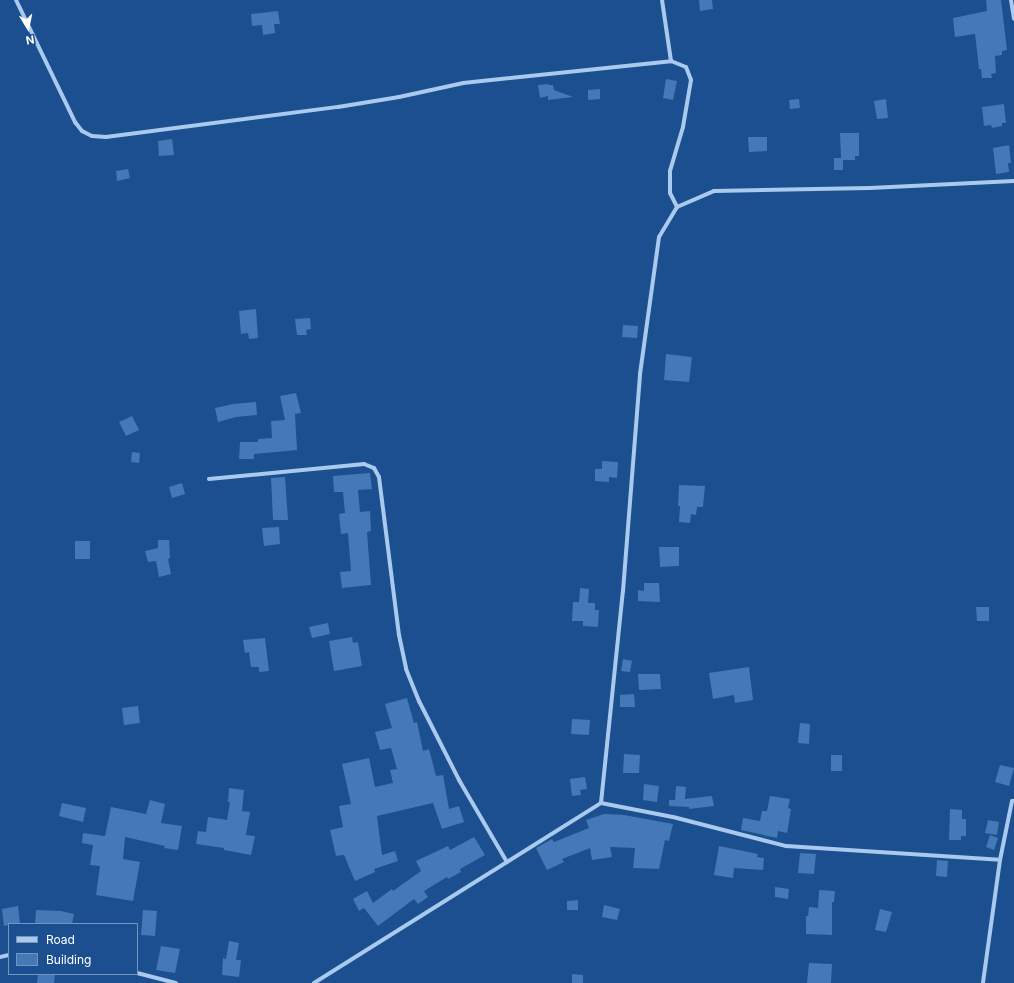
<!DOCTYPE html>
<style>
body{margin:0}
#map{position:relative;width:1014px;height:983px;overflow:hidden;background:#1b4f8f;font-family:Inter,sans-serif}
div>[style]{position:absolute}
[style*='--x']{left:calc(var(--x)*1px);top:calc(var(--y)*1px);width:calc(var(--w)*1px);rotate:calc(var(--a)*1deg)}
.building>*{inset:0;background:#4478b7}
.street>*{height:4px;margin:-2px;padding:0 2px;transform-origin:2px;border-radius:2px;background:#a9c9ee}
span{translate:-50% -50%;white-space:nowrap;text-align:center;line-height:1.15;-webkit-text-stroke:4px #1b4f8f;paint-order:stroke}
.legend{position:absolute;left:8px;top:923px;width:130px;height:52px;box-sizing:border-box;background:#1b4f8f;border:1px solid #7695bc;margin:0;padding:5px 7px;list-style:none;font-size:12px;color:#fff}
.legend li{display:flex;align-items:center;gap:8px;height:20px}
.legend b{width:20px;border:1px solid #7695bc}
.north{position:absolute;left:8px;top:8px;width:40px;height:40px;-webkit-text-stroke:3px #1b4f8f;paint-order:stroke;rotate:170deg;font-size:11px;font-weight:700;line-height:16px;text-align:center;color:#fff}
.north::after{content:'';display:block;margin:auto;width:14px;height:18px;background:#fff;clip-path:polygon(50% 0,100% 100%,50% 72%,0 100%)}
</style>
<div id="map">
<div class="building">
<div style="clip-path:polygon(699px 0,712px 0,713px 9px,700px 11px)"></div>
<div style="clip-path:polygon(986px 0,1001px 0,1007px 50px,1002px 51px,1002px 55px,995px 56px,996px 73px,991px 74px,992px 78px,982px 78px,981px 69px,979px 69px,975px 34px,955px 37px,953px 18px,987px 11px)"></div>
<div style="clip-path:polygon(278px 11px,280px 24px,274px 24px,275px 33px,263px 35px,262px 25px,252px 26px,251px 14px)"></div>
<div style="clip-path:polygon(666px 79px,677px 81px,673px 100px,663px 98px)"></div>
<div style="clip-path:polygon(548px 84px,549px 85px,553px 85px,554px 90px,573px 97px,548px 100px,548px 96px,540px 98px,538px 85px)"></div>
<div style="clip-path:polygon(600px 89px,600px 99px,588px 100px,588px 90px)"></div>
<div style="clip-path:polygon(799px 99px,800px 108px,790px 109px,789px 100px)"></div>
<div style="clip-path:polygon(886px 99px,888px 118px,877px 119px,874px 101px)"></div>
<div style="clip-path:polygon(1004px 104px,1006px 123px,1002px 123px,1002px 126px,992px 128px,991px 125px,984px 126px,982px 107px)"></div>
<div style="clip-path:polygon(840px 133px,859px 133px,859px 156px,855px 156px,855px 160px,843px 160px,843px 170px,834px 170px,834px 158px,841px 158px)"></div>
<div style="clip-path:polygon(748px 137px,767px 137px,767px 151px,749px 152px)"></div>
<div style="clip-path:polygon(172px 139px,174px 155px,159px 156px,158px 141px)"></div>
<div style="clip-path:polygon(1009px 145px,1011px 163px,1008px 163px,1009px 172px,996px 174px,993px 148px)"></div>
<div style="clip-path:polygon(128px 169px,130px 178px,117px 181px,116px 171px)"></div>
<div style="clip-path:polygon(256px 309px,258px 338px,249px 339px,248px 333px,241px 334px,239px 311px)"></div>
<div style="clip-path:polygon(310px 318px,311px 329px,306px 330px,307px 335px,297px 335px,295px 319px)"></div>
<div style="clip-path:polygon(623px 325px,638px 326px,637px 338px,622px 337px)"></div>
<div style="clip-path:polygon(666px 354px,692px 357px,689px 382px,664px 380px)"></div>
<div style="clip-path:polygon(296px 393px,301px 413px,295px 414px,297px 450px,254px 454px,254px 459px,239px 459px,240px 442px,258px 442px,258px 439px,272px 438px,271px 421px,285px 420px,280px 396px)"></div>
<div style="clip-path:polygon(256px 402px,257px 415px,236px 417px,218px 422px,215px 408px,233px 404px)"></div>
<div style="clip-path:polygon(132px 416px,139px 430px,126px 436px,119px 422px)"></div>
<div style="clip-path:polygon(132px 452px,140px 453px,139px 463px,131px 462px)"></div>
<div style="clip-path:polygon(602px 461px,618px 462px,617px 478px,609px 477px,609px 482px,595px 481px,595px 469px,602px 469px)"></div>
<div style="clip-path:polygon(370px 473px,372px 489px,358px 490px,360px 512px,370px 511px,371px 531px,367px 532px,371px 585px,342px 588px,340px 572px,351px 571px,348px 533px,341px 534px,339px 514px,345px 513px,343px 492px,334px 492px,333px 476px)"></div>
<div style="clip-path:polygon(285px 477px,288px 520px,273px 520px,271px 478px)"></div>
<div style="clip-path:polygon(182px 483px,185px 494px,172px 498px,169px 487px)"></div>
<div style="clip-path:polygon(679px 485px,705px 486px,703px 507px,697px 507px,696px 515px,691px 514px,690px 523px,679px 522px,680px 506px,678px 506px)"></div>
<div style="clip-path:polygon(279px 527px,280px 544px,264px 546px,262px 528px)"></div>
<div style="clip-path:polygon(158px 540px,169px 540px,170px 558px,168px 559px,171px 574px,159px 577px,156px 561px,148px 562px,145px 551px,158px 548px)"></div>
<div style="clip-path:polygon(75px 541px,90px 541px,90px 559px,75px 559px)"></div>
<div style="clip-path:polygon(659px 547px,679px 547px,679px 566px,660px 567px)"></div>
<div style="clip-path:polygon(644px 583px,659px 583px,660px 602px,638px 601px,638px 590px,644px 591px)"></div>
<div style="clip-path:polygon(580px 588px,589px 589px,588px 603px,595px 603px,595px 610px,599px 610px,598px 627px,583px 626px,583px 621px,572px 621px,573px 602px,579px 602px)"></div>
<div style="clip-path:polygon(976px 607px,989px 607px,989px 621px,977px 621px)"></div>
<div style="clip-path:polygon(328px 623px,330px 634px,312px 638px,309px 627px)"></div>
<div style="clip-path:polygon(352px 637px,353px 643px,358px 642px,362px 666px,334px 671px,329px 641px)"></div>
<div style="clip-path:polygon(265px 638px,269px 671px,259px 672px,259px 667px,251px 667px,249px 652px,245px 653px,243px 640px)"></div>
<div style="clip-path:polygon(623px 659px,632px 661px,630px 672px,621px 671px)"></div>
<div style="clip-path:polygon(749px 667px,753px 700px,735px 703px,734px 695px,713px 699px,709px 673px)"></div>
<div style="clip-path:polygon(638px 674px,660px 674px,661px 689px,639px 690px)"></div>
<div style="clip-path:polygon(634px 694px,635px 707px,620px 707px,620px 695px)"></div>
<div style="clip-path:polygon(407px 698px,414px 723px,417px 722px,423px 751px,429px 749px,436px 776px,443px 775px,449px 809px,459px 806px,464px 822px,442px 829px,433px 803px,377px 816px,382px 855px,395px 851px,398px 861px,374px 869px,375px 872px,355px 881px,344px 855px,336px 856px,330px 830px,343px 827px,339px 806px,351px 804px,342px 764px,369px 758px,375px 787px,393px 783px,390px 770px,397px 769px,391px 748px,380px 750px,375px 732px,392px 728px,385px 704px)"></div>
<div style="clip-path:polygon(138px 706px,140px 723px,124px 725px,122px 708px)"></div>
<div style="clip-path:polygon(572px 719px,590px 720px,589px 735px,571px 734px)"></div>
<div style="clip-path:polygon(800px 723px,810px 724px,809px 744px,798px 743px)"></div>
<div style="clip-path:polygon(624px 754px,640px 755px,639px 773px,623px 773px)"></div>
<div style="clip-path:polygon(831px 755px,842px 755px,842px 771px,831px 771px)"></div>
<div style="clip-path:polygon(1000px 765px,1014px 768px,1009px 786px,995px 782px)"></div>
<div style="clip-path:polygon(585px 777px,587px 789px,580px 790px,581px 795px,572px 796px,570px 779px)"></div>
<div style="clip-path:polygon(644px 784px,659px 786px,657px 802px,643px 800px)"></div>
<div style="clip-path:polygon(676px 786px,686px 787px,685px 799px,712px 796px,714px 806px,689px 809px,689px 807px,669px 806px,669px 800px,675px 800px)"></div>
<div style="clip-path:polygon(229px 788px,244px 790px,242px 811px,250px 812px,246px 835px,255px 836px,251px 855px,224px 850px,224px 848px,196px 844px,198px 831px,206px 832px,208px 817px,227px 820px,230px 802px,228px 802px)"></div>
<div style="clip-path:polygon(770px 796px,790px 799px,788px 808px,791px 809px,787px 833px,778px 831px,777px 838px,741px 830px,743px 818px,760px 821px,762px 811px,767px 811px)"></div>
<div style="clip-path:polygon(150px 800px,165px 804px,161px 823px,182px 826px,178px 850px,164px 848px,165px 846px,125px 837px,123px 859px,140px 862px,133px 901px,96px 895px,100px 866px,90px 865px,93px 845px,82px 843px,83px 833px,105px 836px,111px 807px,146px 814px)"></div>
<div style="clip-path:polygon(62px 803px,86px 808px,83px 822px,59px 816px)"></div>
<div style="clip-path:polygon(950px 809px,962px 810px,962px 819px,966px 819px,966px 836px,961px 836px,961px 840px,949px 840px)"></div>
<div style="clip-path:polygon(604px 814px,624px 815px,673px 824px,669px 841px,665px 840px,659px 869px,633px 868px,635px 848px,610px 847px,612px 857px,592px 860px,590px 848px,562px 859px,564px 862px,547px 870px,536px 848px,552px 839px,554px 842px,589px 828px,586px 820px)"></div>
<div style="clip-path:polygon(988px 820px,999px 822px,997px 835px,985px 833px)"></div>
<div style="clip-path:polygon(990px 835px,998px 838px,994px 850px,986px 847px)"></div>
<div style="clip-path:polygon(474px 837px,485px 855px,460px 869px,461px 872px,448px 879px,447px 877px,424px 891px,428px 897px,418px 904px,414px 899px,378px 926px,364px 908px,359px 911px,353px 899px,367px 891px,373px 903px,392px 889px,393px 891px,421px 871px,416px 861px,448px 846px,450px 850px)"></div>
<div style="clip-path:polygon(719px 846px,758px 854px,757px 857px,764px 858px,763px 870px,734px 868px,733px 878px,714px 875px)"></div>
<div style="clip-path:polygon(800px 853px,816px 854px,814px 874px,798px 873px)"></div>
<div style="clip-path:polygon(937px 860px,948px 861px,947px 877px,936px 876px)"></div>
<div style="clip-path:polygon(775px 887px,789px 889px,788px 899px,775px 897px)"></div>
<div style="clip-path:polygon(819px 890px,835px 891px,834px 902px,832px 902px,832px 935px,806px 934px,806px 916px,808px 916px,809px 907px,818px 908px)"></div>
<div style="clip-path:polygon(578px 900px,578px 910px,567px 910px,567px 901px)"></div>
<div style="clip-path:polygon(604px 905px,620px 909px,617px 920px,602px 917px)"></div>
<div style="clip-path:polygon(18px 906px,20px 923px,4px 926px,2px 909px)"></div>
<div style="clip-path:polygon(880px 909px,892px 912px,886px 932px,875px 930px)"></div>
<div style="clip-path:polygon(36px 910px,61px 911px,74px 914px,72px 924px,35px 924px)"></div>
<div style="clip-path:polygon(143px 910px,157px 911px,155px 936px,141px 935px)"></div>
<div style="clip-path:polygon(229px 941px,239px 943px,236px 960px,241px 960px,239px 977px,222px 975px,223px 958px,226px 959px)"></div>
<div style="clip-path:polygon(161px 946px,180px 949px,175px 973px,156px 970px)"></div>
<div style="clip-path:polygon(809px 963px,832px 964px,831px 983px,807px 983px)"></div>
<div style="clip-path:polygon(38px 974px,55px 974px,54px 983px,37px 983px)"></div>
<div style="clip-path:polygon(572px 974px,583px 975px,583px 983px,572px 983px)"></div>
</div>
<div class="street">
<div style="--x:16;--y:0;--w:136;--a:64.2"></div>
<div style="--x:75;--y:122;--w:11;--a:52"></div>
<div style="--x:82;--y:131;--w:11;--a:27"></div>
<div style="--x:92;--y:136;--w:14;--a:4"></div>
<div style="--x:106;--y:137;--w:234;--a:-7.4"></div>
<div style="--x:338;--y:107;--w:62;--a:-9.3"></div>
<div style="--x:399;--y:97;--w:66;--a:-12.3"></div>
<div style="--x:463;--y:83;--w:209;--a:-6"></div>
<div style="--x:671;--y:61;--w:16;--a:22"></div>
<div style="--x:686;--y:67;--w:14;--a:69"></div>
<div style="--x:691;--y:80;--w:48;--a:99.7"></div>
<div style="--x:683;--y:127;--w:46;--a:106.5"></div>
<div style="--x:670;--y:171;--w:22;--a:90"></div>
<div style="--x:670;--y:193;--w:16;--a:63"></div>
<div style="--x:662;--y:0;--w:62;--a:81.6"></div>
<div style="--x:1011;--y:0;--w:19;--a:81"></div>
<div style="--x:209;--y:479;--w:156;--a:-5.5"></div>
<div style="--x:364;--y:464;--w:11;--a:22"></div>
<div style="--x:374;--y:468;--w:10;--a:61"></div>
<div style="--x:379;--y:477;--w:159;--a:82.8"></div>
<div style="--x:399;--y:635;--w:35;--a:78"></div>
<div style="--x:406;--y:669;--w:35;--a:68"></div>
<div style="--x:419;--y:701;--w:89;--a:63.1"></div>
<div style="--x:459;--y:780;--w:95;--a:59.7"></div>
<div style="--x:601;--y:803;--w:213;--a:-84.1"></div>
<div style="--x:623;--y:591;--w:218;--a:-85.5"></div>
<div style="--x:640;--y:374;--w:138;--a:-82.1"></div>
<div style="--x:659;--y:237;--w:35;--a:-59"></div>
<div style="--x:677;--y:207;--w:40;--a:-23.4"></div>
<div style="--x:714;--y:191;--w:156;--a:-1.1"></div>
<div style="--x:870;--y:188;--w:144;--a:-2.8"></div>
<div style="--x:1000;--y:860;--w:60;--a:-78.5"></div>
<div style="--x:1012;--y:801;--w:2;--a:0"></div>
<div style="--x:0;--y:957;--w:9;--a:-13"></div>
<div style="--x:137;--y:973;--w:40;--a:14.4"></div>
<div style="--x:314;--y:983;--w:339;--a:-32.1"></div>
<div style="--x:601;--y:803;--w:73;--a:11"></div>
<div style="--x:673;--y:817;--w:117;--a:14.4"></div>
<div style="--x:786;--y:846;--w:214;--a:3.7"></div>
<div style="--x:1000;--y:860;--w:124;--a:97.9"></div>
</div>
<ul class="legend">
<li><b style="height:5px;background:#a9c9ee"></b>Road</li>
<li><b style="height:11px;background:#4478b7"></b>Building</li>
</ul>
<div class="north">N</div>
</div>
